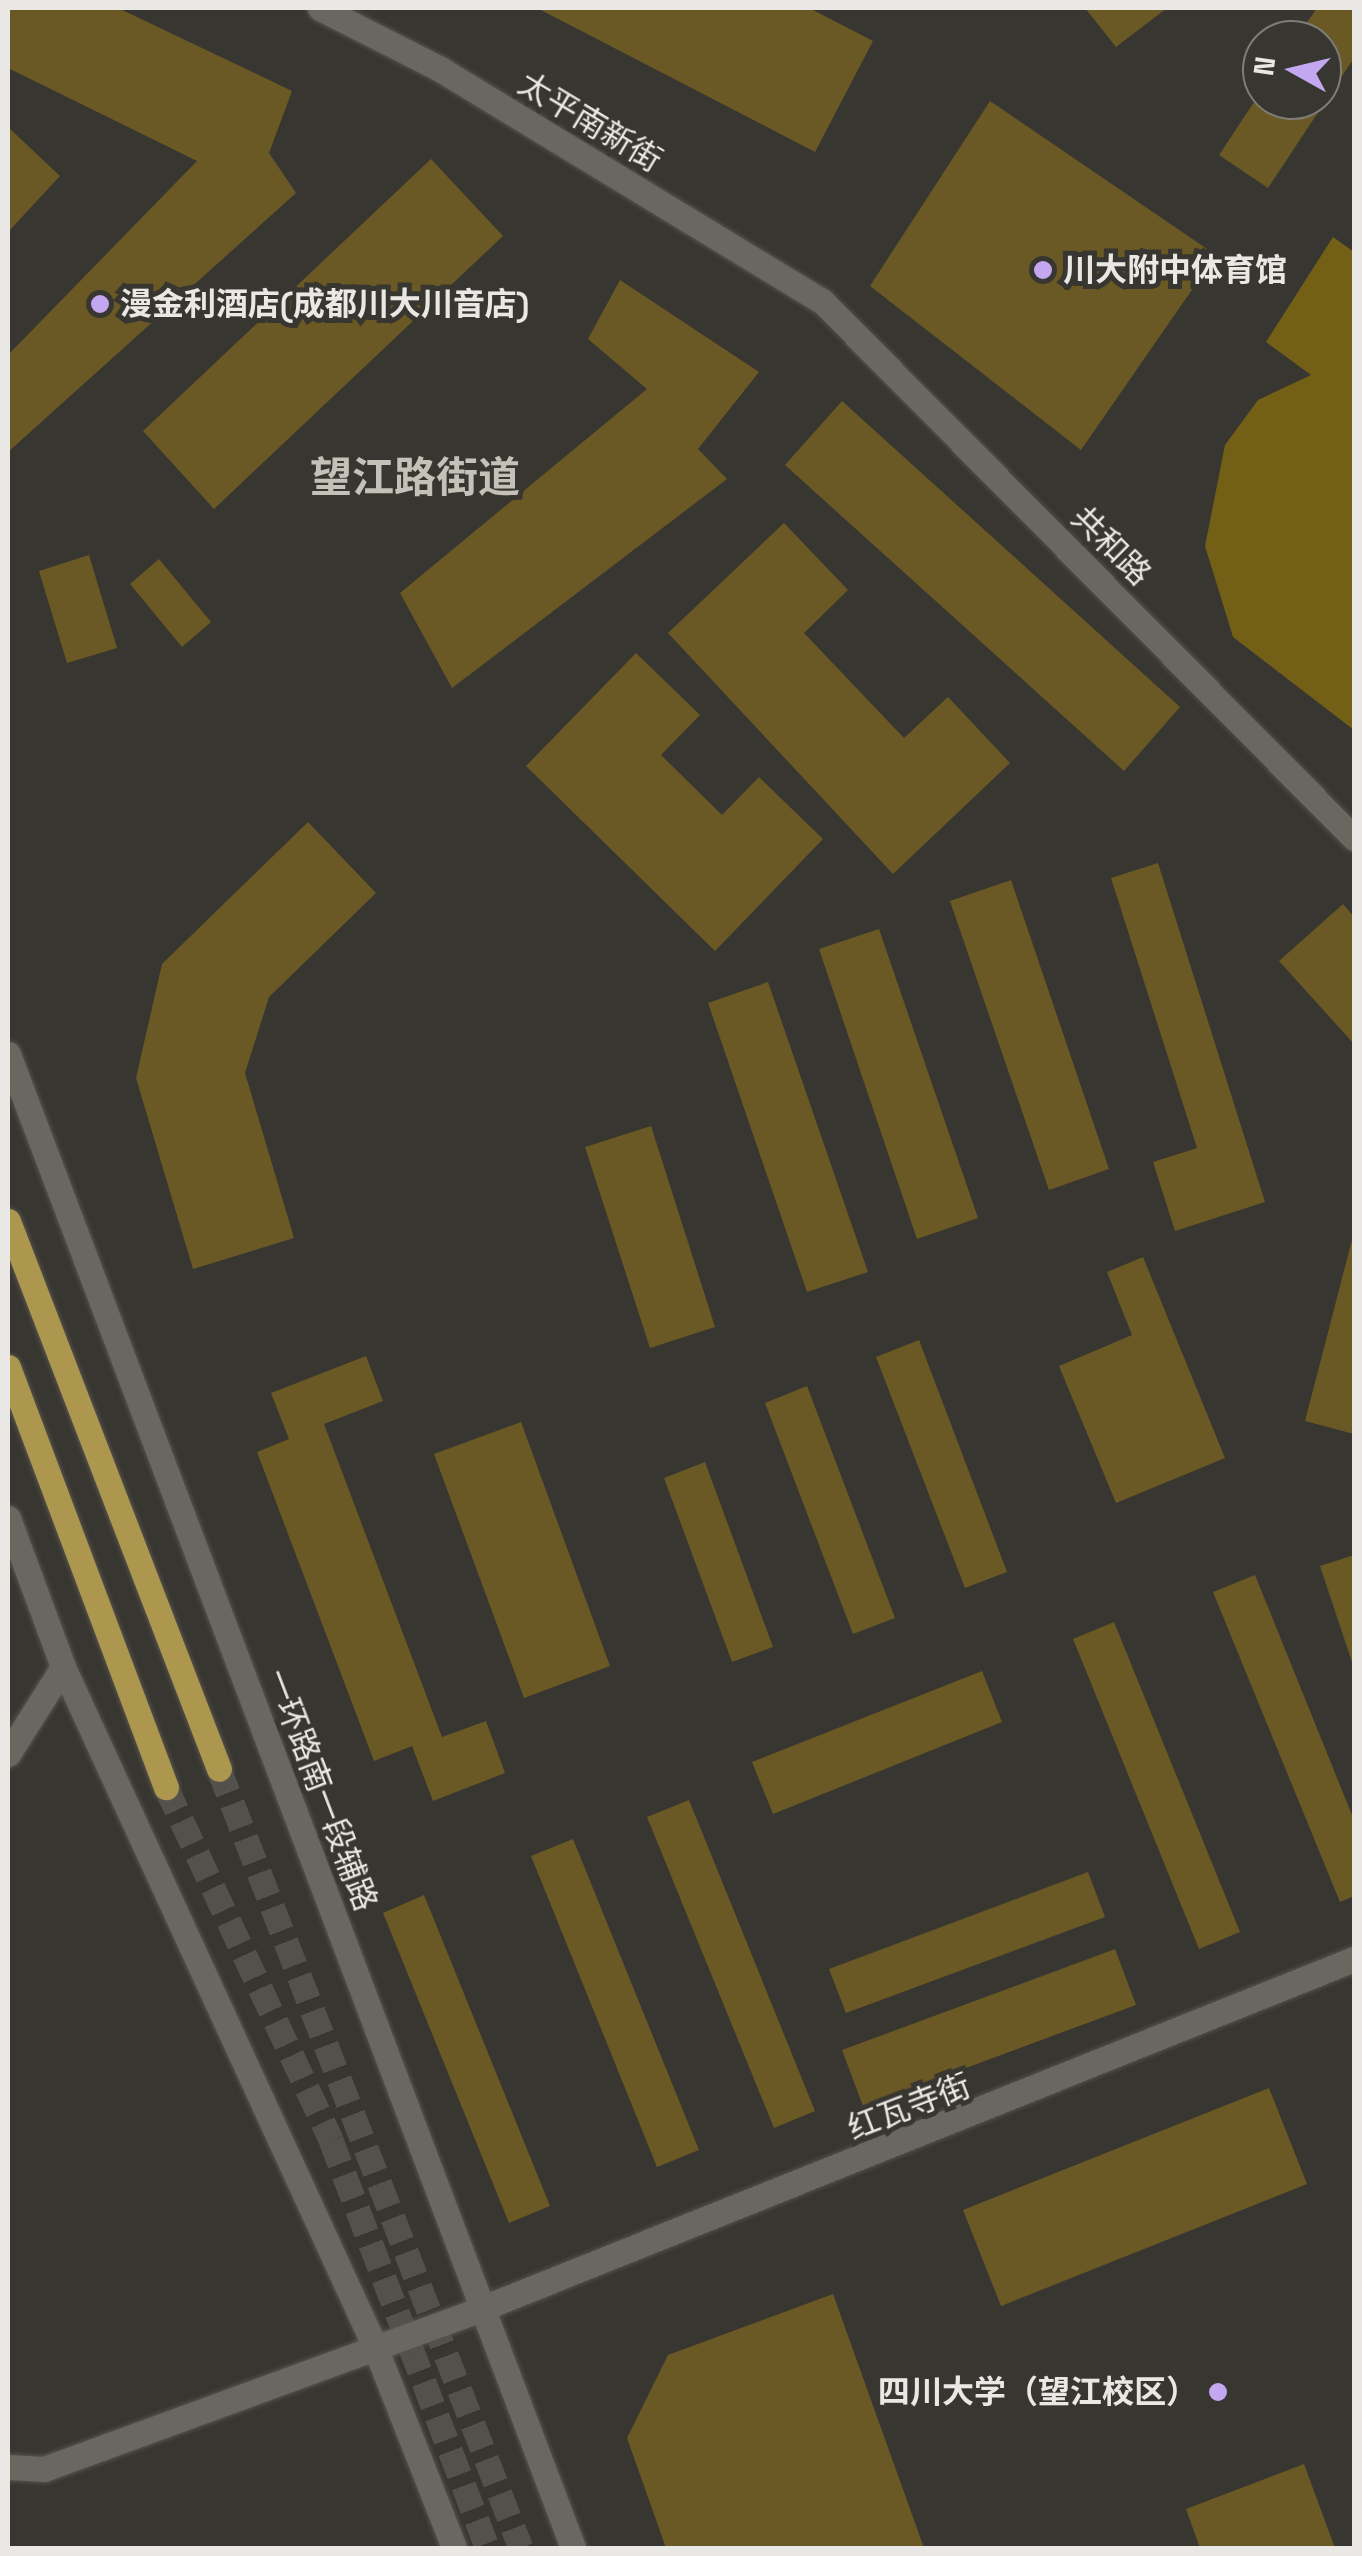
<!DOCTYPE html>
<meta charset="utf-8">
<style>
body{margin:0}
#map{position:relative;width:1362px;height:2556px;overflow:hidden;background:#383630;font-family:"Space Grotesk","Noto Sans SC",sans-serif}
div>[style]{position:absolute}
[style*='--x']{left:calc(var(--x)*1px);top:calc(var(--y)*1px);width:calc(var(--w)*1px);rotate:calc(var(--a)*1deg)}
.green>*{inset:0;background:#745f17}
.building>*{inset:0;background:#6a5924}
.primary-tunnel>*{height:25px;margin-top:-12.5px;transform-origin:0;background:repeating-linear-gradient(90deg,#53514b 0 25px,transparent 0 37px)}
.roads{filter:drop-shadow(0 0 2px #55534d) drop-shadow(0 0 2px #55534d)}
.street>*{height:25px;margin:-12.5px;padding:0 12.5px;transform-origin:12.5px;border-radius:12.5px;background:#696760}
.secondary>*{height:25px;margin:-12.5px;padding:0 12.5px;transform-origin:12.5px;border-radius:12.5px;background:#696760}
.primary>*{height:25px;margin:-12.5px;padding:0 12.5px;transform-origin:12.5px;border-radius:12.5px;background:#ad974f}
.dots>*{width:28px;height:28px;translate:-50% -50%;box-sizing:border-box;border:5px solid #383630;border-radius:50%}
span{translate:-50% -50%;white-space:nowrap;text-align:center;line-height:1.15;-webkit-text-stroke:10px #383630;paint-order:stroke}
.street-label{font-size:32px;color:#eae8e4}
.poi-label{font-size:32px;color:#eae8e4;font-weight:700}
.left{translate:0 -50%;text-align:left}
.right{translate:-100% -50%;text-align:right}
.district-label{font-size:42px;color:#c4c1b9;font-weight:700}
.frame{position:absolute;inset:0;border:10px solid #eae8e4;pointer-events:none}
.north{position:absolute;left:1242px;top:20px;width:100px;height:100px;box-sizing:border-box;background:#383630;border:2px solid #7f7d78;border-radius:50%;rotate:278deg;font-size:28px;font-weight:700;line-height:40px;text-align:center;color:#eae8e4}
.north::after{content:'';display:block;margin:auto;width:35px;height:45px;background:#c4a7f1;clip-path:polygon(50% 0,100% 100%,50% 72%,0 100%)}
</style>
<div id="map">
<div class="green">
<div style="clip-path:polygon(1333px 237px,1354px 252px,1354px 730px,1233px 637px,1205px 546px,1225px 445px,1258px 400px,1311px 375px,1266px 342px)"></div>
</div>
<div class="building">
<div style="clip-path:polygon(8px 8px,118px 8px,292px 91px,269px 153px,296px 193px,8px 452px,8px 355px,197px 161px,8px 68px)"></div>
<div style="clip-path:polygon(537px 8px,809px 8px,873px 41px,815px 152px)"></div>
<div style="clip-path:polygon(1085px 8px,1167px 8px,1116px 47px)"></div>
<div style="clip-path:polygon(1317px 8px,1354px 8px,1354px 58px,1268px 188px,1219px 155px,1262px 90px,1262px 100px,1322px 100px,1322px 40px,1295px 40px)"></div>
<div style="clip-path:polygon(990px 101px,1216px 255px,1081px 450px,870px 286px)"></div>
<div style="clip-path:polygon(8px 127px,60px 176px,8px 232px)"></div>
<div style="clip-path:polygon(431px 159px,503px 236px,214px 509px,143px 431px)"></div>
<div style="clip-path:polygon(620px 280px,759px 372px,698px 449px,727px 479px,452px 688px,400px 593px,647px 389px,588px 339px)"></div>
<div style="clip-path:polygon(842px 401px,1180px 707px,1124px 771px,785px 465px)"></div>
<div style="clip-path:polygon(784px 523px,848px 590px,804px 633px,904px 738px,948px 697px,1010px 763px,893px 874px,668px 633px)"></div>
<div style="clip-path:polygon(89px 555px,117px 648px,67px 663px,39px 571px)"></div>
<div style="clip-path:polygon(159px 559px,211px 622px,182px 647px,130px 584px)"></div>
<div style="clip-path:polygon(636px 653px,700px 715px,661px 755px,722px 815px,759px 777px,823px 839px,715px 951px,526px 766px)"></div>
<div style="clip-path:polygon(308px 822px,376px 893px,269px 997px,245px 1073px,294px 1238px,193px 1269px,136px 1078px,162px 964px)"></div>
<div style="clip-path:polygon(1158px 863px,1265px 1202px,1175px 1231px,1153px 1162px,1197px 1148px,1111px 878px)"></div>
<div style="clip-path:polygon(1011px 880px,1109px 1169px,1049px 1190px,950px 901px)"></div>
<div style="clip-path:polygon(1343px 904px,1354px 917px,1354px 1044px,1279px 961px)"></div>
<div style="clip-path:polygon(879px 929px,978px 1218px,917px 1239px,819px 949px)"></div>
<div style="clip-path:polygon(768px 982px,868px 1272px,807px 1292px,708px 1003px)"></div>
<div style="clip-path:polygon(651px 1126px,715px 1327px,650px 1348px,585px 1147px)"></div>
<div style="clip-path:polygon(1353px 1236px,1354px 1236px,1354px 1434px,1305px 1421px)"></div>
<div style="clip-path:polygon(1143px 1257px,1225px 1458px,1116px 1503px,1059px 1366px,1132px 1335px,1107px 1272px)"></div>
<div style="clip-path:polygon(919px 1340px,1007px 1572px,965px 1588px,876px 1357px)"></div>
<div style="clip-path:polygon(366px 1356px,383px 1401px,324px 1424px,442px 1737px,486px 1721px,505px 1773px,433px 1801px,412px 1746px,374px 1761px,257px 1452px,289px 1439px,271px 1393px)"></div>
<div style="clip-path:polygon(807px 1386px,895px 1618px,853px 1634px,765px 1403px)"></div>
<div style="clip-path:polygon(521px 1422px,610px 1666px,524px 1698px,434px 1454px)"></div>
<div style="clip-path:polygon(705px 1462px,773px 1647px,732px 1662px,664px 1478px)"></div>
<div style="clip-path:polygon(1354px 1555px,1354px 1668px,1320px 1566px)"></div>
<div style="clip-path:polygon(1255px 1575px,1354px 1820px,1354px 1896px,1340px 1902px,1213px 1592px)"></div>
<div style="clip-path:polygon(1114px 1622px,1240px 1932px,1199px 1949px,1073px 1639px)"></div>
<div style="clip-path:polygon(982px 1671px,1002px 1722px,773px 1814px,752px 1762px)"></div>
<div style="clip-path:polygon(689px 1800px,815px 2111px,774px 2128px,647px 1817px)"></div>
<div style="clip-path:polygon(573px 1839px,699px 2150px,657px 2167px,531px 1856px)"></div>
<div style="clip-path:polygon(1088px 1872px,1105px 1917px,846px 2013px,829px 1969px)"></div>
<div style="clip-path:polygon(424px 1895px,550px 2206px,509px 2223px,383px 1913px)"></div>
<div style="clip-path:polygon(1115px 1949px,1136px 2005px,863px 2106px,842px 2050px)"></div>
<div style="clip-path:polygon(1269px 2088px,1307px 2184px,1001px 2306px,963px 2210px)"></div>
<div style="clip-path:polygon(833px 2294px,924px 2548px,666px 2548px,627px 2438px,668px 2355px)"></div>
<div style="clip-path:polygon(1304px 2464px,1335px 2548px,1200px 2548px,1186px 2509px)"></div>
</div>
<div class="primary-tunnel">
<div style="--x:219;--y:1769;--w:835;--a:68.81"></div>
<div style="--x:166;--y:1787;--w:390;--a:64.9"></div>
<div style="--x:331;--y:2140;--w:437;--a:69"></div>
</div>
<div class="roads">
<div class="street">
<div style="--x:320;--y:8;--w:135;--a:26.9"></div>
<div style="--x:440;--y:69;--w:447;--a:31.3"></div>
<div style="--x:822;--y:301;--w:756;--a:45.27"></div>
<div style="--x:8;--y:1754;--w:103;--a:-57.7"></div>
<div style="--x:8;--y:2467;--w:36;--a:3"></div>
<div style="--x:44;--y:2469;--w:468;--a:-20.1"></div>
<div style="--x:483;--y:2308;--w:938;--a:-21.84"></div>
</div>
<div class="secondary">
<div style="--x:8;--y:1054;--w:1597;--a:69.28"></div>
<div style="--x:8;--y:1518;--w:159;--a:69.7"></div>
<div style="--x:63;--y:1667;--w:748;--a:65.35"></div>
<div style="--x:375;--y:2347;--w:216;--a:68.5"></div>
</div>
<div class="primary">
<div style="--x:8;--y:1221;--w:587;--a:68.94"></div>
<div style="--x:8;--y:1367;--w:449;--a:69.4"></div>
</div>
</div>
<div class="dots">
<div style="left:1043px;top:270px;background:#c4a7f1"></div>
<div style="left:100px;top:304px;background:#c4a7f1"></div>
<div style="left:1218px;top:2392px;background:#c4a7f1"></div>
</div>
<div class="street-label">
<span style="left:590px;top:122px;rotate:31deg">太平南新街</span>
<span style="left:1111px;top:546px;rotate:45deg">共和路</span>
<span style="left:321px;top:1790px;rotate:69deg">一环路南一段辅路</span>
<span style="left:909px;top:2107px;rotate:-21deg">红瓦寺街</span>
</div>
<div class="poi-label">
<span class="left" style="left:1063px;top:270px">川大附中体育馆</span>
<span class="left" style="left:120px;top:304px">漫金利酒店(成都川大川音店)</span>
<span class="right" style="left:1198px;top:2392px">四川大学（望江校区）</span>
</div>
<div class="district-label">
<span style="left:415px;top:478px">望江路街道</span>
</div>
<div class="frame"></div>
<div class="north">N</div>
</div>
